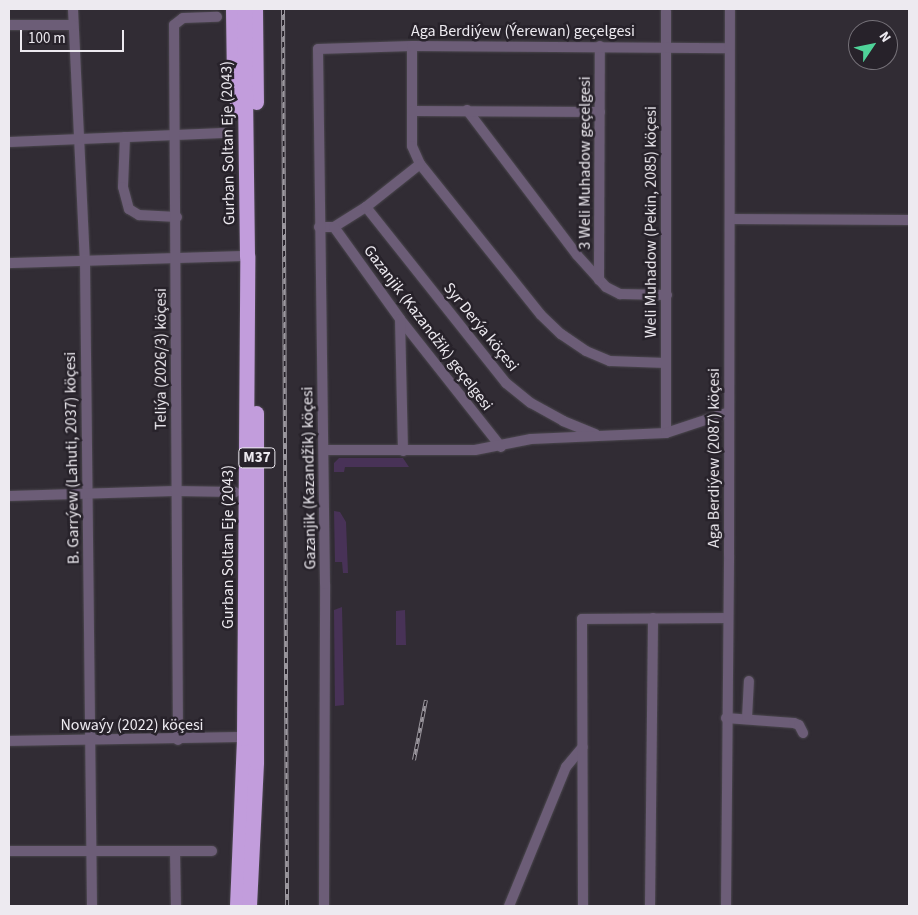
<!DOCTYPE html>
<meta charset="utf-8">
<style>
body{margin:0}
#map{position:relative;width:918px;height:915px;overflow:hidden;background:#312c34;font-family:"Source Sans 3",sans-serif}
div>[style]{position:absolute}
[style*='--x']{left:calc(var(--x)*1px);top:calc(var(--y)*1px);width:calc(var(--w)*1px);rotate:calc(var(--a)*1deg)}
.green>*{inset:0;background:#483257}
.roads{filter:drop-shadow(0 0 1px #4b474e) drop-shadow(0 0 1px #4b474e)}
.minor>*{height:10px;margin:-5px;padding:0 5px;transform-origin:5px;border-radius:5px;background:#6c5d77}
.highway>*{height:15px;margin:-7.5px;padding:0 7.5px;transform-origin:7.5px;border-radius:7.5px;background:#c29ddc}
.rail>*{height:4px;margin-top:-2px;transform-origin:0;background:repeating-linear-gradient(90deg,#27222a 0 5.5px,#9b979e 0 11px);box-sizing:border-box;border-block:1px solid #9b979e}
span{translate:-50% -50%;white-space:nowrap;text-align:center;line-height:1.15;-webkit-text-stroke:5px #27222a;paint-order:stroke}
.shield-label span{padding:1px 4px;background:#27222a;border:1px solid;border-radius:4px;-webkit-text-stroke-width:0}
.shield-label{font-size:15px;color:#edeaf0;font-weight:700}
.street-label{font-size:16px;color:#edeaf0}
.frame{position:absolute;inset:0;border:10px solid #edeaf0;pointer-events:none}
.north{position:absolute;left:848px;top:20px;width:50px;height:50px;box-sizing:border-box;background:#27222a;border:1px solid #767279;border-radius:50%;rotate:56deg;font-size:14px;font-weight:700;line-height:20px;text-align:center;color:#edeaf0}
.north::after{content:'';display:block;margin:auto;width:18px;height:22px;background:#4fd399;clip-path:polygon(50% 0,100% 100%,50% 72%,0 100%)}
.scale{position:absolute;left:20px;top:30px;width:104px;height:22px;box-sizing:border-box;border:2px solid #edeaf0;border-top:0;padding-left:6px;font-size:15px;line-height:18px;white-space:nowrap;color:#edeaf0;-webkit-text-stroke:4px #27222a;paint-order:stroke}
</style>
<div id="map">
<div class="green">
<div style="clip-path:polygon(339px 458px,403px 458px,409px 467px,345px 467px,344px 472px,334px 472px,334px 463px)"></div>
<div style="clip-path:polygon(334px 511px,340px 512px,346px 522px,348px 573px,343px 573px,342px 562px,335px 562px)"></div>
<div style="clip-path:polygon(342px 607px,344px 705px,335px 706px,334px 610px)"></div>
<div style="clip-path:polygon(405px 610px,406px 645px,396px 645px,396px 611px)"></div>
</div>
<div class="roads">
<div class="minor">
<div style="--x:73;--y:9;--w:252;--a:87.3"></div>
<div style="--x:85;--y:261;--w:645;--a:89.38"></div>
<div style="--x:9;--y:25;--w:64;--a:0"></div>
<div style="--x:412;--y:46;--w:100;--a:90"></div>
<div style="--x:412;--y:146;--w:20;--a:66"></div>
<div style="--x:420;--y:164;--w:193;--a:51.3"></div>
<div style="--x:541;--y:315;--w:28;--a:44"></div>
<div style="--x:561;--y:334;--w:30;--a:34"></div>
<div style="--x:586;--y:351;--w:26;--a:23"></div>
<div style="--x:610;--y:361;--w:56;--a:2"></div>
<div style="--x:467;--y:110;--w:182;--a:52.8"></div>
<div style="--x:577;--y:255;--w:43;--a:47.8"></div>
<div style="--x:606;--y:287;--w:16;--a:27"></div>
<div style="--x:620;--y:294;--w:47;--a:1.2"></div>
<div style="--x:412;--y:111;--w:188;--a:0.3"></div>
<div style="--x:125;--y:137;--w:50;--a:92.3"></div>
<div style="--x:123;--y:187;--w:23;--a:75"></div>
<div style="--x:129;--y:209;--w:12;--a:31"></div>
<div style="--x:139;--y:215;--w:38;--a:3"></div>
<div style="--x:9;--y:142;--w:215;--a:-2.4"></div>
<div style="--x:366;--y:207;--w:225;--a:51.5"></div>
<div style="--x:506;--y:383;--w:32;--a:39"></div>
<div style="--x:531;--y:403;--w:37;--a:29"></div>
<div style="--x:563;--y:421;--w:35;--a:22"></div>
<div style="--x:730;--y:219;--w:179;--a:0.3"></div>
<div style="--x:319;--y:227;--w:15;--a:0"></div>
<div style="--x:334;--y:227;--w:38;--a:-32"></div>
<div style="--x:366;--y:207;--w:69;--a:-38.5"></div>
<div style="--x:334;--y:227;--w:113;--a:54.3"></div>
<div style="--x:400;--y:319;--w:163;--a:51.7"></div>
<div style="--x:9;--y:263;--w:238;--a:-1.7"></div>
<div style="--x:599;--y:280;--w:234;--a:-89.8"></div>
<div style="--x:400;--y:319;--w:132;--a:88.7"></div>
<div style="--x:666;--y:433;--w:422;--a:-90"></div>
<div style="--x:324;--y:450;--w:151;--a:0"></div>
<div style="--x:475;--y:450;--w:57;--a:-11.1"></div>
<div style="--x:531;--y:439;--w:135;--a:-2.5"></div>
<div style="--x:666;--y:433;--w:66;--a:-18.4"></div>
<div style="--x:9;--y:496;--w:166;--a:-1.7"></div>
<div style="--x:175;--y:491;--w:60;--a:1"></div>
<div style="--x:726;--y:718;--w:68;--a:4.2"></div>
<div style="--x:794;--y:723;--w:5;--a:22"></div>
<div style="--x:799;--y:725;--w:9;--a:63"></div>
<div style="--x:747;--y:718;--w:37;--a:-87"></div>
<div style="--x:178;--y:740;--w:715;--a:-90.32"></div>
<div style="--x:174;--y:25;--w:11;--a:-38"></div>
<div style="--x:183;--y:18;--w:34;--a:-2"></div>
<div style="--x:9;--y:741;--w:241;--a:-1"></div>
<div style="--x:9;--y:851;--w:203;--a:0"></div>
<div style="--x:175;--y:851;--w:55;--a:89"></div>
<div style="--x:324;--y:906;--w:322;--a:-89.8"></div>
<div style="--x:325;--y:584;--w:535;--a:-90.75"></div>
<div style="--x:318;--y:49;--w:94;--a:-1.8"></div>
<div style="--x:412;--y:46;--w:317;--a:0.4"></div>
<div style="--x:509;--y:906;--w:150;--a:-67.7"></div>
<div style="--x:566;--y:767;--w:26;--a:-50"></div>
<div style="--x:583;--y:906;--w:287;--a:-90.2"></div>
<div style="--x:582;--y:619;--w:145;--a:-0.4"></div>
<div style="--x:650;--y:906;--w:288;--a:-89.4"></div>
<div style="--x:726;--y:906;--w:351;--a:-89.5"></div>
<div style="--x:729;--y:555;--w:546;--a:-89.9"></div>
</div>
<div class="highway">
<div style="--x:233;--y:9;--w:75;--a:89.2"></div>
<div style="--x:234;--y:84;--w:26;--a:81"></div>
<div style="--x:255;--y:9;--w:93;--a:89.4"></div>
<div style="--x:237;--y:906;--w:168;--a:-87.6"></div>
<div style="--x:244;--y:738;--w:482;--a:-89.6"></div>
<div style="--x:247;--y:256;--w:247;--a:-90.7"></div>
<div style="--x:249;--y:906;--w:144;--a:-87.2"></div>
<div style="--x:256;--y:762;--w:349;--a:-90"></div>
</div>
</div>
<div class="rail">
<div style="--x:283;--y:9;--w:897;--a:89.74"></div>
<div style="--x:414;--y:760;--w:61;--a:-78.7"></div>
</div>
<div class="shield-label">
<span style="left:257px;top:458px">M37</span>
</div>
<div class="street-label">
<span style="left:523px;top:31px">Aga Berdiýew (Ýerewan) geçelgesi</span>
<span style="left:228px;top:143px;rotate:-91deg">Gurban Soltan Eje (2043)</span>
<span style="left:585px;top:163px;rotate:-90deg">3 Weli Muhadow geçelgesi</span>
<span style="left:651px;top:222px;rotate:-90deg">Weli Muhadow (Pekin, 2085) köçesi</span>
<span style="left:481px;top:327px;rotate:51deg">Syr Derýa köçesi</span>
<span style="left:428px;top:328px;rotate:53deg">Gazanjik (Kazandžik) geçelgesi</span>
<span style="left:161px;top:359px;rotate:-90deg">Teliýa (2026/3) köçesi</span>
<span style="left:72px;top:458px;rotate:-91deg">B. Garrýew (Lahuti, 2037) köçesi</span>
<span style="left:714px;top:458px;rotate:-90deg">Aga Berdiýew (2087) köçesi</span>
<span style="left:309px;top:478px;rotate:-91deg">Gazanjik (Kazandžik) köçesi</span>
<span style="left:228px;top:547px;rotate:-90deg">Gurban Soltan Eje (2043)</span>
<span style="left:132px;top:725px">Nowaýy (2022) köçesi</span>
</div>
<div class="frame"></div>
<div class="north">N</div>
<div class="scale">100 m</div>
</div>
